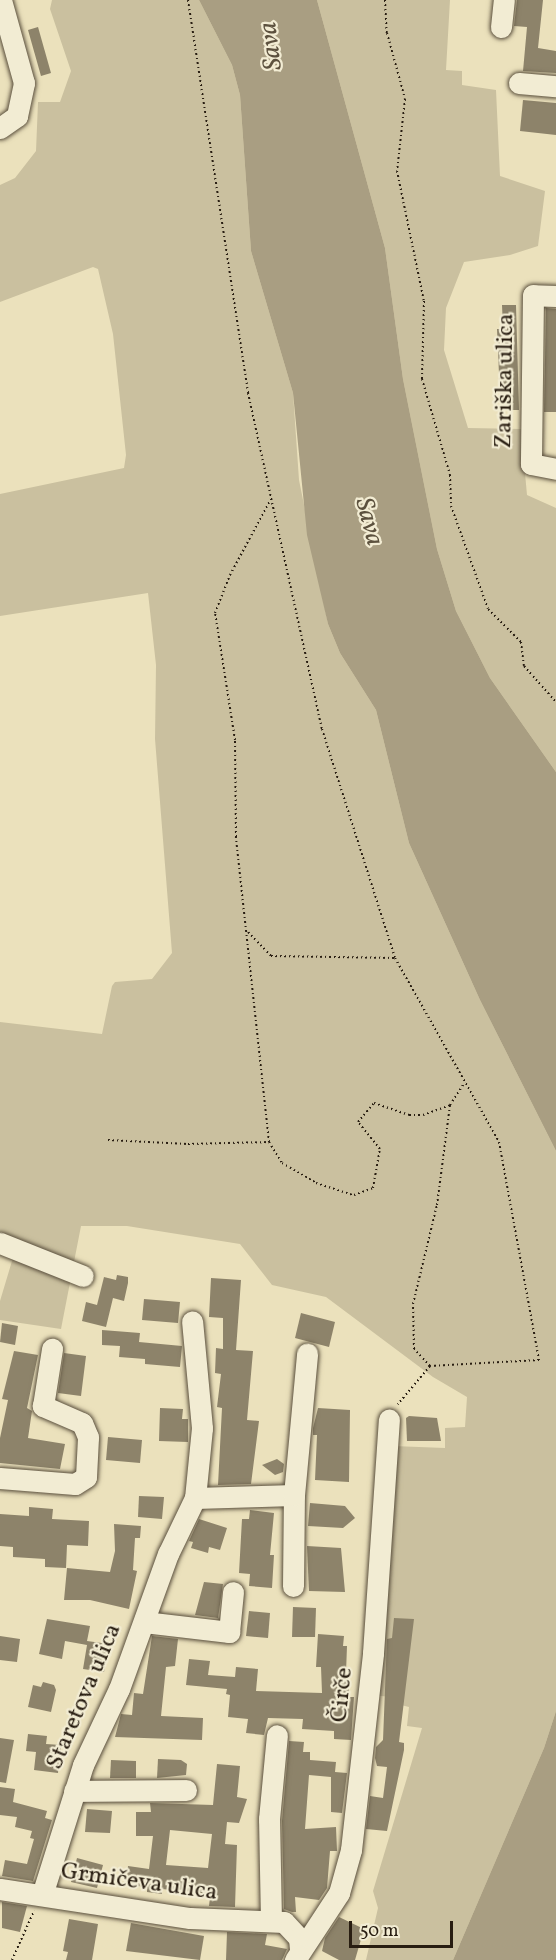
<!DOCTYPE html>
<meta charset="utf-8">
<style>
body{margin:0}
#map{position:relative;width:556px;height:1960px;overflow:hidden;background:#ebe1bc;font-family:Vollkorn,serif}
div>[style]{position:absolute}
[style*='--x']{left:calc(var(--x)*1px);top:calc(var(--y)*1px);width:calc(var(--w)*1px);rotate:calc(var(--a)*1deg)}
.green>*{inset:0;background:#cac09f}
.water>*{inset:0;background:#a99e82}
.building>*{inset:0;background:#8d836a}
.path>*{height:2px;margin-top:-1px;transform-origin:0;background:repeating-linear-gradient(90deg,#281d11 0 1.5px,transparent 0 4.5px)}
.roads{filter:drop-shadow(0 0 2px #594e3c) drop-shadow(0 0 2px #594e3c)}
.minor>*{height:21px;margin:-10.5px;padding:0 10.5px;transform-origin:10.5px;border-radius:10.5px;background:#f2ecd3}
span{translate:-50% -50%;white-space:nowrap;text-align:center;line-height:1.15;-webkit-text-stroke:4.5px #f2ecd3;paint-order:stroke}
.street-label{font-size:24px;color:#281d11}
.water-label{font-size:26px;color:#5c513e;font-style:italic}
.scale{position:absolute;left:349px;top:1921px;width:104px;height:27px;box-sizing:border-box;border:3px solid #281d11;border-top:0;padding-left:8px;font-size:18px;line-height:21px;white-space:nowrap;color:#281d11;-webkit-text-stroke:4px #f2ecd3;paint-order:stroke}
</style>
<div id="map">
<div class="green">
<div style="clip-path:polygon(199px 0,232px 65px,240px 95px,251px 251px,293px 393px,299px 480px,328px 624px,340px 653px,376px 710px,409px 843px,480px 1000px,556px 1151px,556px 1711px,544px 1748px,453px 1960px,366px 1960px,378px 1908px,373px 1891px,422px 1728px,407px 1726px,409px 1707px,389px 1702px,391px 1697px,372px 1695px,393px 1446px,445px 1448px,445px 1428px,465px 1427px,467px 1397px,433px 1377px,326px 1297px,272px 1285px,240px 1244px,127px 1226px,81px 1226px,61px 1329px,0 1320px,0 1301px,18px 1241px,0 1235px,0 1022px,102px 1034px,112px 986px,115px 982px,152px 979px,172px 953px,155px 739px,156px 665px,148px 593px,0 616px,0 494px,124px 468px,126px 455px,113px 334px,98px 269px,93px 267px,0 302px,0 185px,15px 178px,36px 151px,38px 102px,60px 102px,71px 71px,50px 9px,52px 0)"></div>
<div style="clip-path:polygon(317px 0,450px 0,446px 70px,462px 71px,462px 85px,496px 90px,500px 176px,545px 191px,538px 246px,510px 255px,464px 262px,446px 308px,444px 350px,468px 428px,521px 429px,527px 495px,556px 508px,556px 772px,490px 678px,456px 611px,437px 549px,403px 379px,385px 248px)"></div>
</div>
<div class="water">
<div style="clip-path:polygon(199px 0,317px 0,385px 248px,403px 379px,437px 549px,456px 611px,490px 678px,556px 772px,556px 1151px,480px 1000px,409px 843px,376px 710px,340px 653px,328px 624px,307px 535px,293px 393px,251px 251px,240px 95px,232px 65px)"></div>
<div style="clip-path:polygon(556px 1711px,556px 1960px,453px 1960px,544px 1748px)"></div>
</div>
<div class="building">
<div style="clip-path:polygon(517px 0,543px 0,538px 48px,556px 51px,556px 73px,523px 71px,527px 27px,514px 26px)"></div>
<div style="clip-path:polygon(38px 27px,51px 73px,41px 76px,28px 30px)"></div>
<div style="clip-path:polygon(523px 100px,556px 103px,556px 135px,520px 131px)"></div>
<div style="clip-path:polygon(502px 305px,516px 305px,519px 410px,510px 410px,509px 397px,500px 397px,497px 329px,503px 329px)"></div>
<div style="clip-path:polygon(546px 308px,556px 309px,556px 412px,544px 412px)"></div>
<div style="clip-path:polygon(117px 1275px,128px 1277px,128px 1283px,124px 1301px,113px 1298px,106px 1327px,82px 1321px,86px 1302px,97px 1305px,104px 1277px,116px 1280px)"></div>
<div style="clip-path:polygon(211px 1278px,241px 1280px,236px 1350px,253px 1351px,247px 1420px,259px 1421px,251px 1484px,218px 1485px,222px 1408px,217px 1407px,221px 1374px,215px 1373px,216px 1348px,223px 1349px,223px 1318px,209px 1317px)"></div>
<div style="clip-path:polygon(144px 1299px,180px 1302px,178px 1323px,142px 1320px)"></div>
<div style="clip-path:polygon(301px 1313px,335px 1322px,329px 1347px,295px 1338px)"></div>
<div style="clip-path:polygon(2px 1323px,18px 1326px,15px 1345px,0 1342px)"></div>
<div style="clip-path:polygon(102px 1330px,140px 1333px,139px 1342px,182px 1346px,180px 1367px,145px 1364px,145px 1359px,119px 1357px,120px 1346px,102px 1345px)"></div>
<div style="clip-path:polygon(14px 1351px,38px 1355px,27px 1408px,32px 1411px,28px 1438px,65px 1444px,60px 1469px,0 1463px,0 1438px,8px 1400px,2px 1399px)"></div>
<div style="clip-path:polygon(64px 1353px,86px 1356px,81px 1396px,58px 1393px)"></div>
<div style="clip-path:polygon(160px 1408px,183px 1409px,182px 1419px,188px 1419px,188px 1442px,159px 1441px)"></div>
<div style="clip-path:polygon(318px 1408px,350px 1410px,349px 1482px,315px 1480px,317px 1435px,313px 1435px,313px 1428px)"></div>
<div style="clip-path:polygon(409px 1416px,437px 1418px,441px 1441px,407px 1441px,406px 1418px)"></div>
<div style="clip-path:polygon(108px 1437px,142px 1440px,140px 1463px,106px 1460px)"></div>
<div style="clip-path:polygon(277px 1459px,284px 1464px,283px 1472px,275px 1475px,262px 1465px)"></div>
<div style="clip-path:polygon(139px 1496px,164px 1497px,162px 1519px,138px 1517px)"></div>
<div style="clip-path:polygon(310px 1503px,345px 1506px,355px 1518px,343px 1528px,308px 1526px)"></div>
<div style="clip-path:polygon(29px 1507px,53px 1509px,52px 1519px,89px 1521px,88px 1546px,67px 1545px,66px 1568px,45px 1567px,45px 1559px,13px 1557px,13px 1547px,0 1546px,0 1514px,29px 1516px)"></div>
<div style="clip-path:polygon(250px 1510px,274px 1513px,270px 1555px,274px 1555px,272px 1588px,249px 1586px,250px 1574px,239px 1573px,242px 1519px,249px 1519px)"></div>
<div style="clip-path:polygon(199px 1519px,227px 1528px,220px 1550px,209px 1547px,208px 1553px,191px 1548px,193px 1542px,189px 1541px)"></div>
<div style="clip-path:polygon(114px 1524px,141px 1526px,140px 1538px,135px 1538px,133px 1570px,137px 1571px,129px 1609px,90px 1600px,64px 1600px,67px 1568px,110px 1572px,115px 1551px)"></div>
<div style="clip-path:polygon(307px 1546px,341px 1548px,345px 1592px,309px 1591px)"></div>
<div style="clip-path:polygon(204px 1582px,223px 1584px,218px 1618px,195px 1615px)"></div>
<div style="clip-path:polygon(293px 1607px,316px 1608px,315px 1637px,292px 1637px)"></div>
<div style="clip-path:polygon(249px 1611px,270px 1613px,268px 1638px,246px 1636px)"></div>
<div style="clip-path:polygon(394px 1618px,414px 1619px,399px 1742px,404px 1743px,404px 1750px,387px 1831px,366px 1829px,370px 1796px,383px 1798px,387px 1767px,377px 1766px,375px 1758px,376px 1747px,383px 1740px,387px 1639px,392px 1638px)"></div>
<div style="clip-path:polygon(47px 1619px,90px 1626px,87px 1641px,109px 1644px,104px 1672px,83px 1669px,87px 1645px,65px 1641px,62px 1659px,39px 1654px)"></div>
<div style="clip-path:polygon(318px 1634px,344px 1636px,343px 1646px,347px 1646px,346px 1673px,350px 1697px,354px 1697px,351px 1740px,334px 1739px,334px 1731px,302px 1729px,303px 1719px,268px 1718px,264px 1735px,246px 1733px,248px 1719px,228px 1717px,230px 1695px,226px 1694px,227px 1689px,186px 1685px,189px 1659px,210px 1661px,208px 1675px,235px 1677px,236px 1667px,258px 1669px,256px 1691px,322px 1693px,321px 1667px,316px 1667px)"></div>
<div style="clip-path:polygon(0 1636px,20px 1639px,17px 1662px,0 1660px)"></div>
<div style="clip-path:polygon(152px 1636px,178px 1639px,175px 1666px,166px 1667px,161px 1716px,203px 1718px,202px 1740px,115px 1737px,121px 1714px,132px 1715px,134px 1693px,143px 1694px)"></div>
<div style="clip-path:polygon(43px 1682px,54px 1685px,56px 1690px,51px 1712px,28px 1707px,33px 1685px,41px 1687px)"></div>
<div style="clip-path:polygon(28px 1734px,47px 1736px,46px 1744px,61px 1745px,58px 1773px,34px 1770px,36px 1752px,26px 1751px)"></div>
<div style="clip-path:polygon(0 1738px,14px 1740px,6px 1783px,0 1782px)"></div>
<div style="clip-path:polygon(289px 1741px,304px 1742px,303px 1752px,310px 1752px,310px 1760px,336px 1762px,335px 1772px,347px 1773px,342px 1813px,331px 1812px,331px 1777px,309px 1775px,305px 1829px,336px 1827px,337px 1851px,330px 1851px,327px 1888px,319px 1900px,295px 1897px,296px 1912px,292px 1912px,284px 1909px,282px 1821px)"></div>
<div style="clip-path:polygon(158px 1759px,181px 1760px,187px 1764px,186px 1775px,157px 1778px)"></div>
<div style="clip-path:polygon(111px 1760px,136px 1761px,136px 1778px,110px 1778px)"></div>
<div style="clip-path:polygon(evenodd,217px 1764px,240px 1766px,237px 1797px,247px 1799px,239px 1823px,227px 1822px,225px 1844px,237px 1845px,235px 1907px,209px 1906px,210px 1897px,201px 1893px,162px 1889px,162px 1894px,147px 1892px,147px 1887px,126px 1885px,128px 1866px,149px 1869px,150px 1861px,153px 1836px,136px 1836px,136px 1812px,151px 1812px,150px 1803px,213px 1805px,217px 1764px,170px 1830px,212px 1834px,208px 1868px,166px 1865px,170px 1830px)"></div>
<div style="clip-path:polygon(0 1787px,15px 1789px,13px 1802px,47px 1811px,45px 1818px,52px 1820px,33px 1881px,2px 1876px,5px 1860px,27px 1864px,34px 1839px,30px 1838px,32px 1831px,15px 1827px,17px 1817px,0 1815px)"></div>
<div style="clip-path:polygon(87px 1809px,112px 1811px,110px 1833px,85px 1832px)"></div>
<div style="clip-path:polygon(77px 1858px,103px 1865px,97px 1888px,71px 1882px)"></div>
<div style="clip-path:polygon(2px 1902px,27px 1906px,20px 1932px,2px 1928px)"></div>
<div style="clip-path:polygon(339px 1917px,364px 1929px,355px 1960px,339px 1960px,322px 1951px,325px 1938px)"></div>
<div style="clip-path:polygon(69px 1919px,98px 1924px,92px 1960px,66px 1960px,68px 1952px,63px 1951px)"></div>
<div style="clip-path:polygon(131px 1923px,204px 1936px,200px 1960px,126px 1951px)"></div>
<div style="clip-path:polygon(227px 1932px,267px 1934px,265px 1945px,287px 1949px,282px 1960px,226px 1960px)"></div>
</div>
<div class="path">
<div style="--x:188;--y:0;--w:398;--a:81.3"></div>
<div style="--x:248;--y:393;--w:344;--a:77.6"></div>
<div style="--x:322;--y:729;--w:240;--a:72.3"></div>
<div style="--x:395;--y:958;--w:211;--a:60.5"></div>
<div style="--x:499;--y:1142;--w:222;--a:79.6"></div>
<div style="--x:539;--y:1360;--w:109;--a:176.8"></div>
<div style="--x:430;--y:1366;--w:50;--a:130.1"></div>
<div style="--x:385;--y:0;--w:33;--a:87"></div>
<div style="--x:387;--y:33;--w:68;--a:74.7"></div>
<div style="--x:405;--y:99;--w:72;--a:96.3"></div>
<div style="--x:397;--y:171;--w:133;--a:78.3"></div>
<div style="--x:424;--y:301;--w:78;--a:91.5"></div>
<div style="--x:422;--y:379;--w:100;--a:73.7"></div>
<div style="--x:450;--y:475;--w:31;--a:88"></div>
<div style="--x:451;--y:506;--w:109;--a:70.2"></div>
<div style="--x:488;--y:609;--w:47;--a:45"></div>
<div style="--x:521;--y:642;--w:24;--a:83"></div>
<div style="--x:524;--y:666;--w:48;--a:48.4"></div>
<div style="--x:248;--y:932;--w:33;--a:46"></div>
<div style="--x:271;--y:956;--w:124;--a:0.9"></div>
<div style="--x:108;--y:1140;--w:80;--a:2.9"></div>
<div style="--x:188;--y:1144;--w:81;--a:-1.4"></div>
<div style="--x:269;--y:1142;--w:25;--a:58"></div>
<div style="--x:282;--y:1163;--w:39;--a:30"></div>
<div style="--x:316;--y:1183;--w:40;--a:18"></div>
<div style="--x:354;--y:1195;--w:20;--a:-20"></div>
<div style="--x:373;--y:1188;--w:40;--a:-80"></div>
<div style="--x:380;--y:1149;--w:35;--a:-129"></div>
<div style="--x:358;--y:1122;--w:25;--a:-50"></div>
<div style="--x:374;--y:1103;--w:37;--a:19"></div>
<div style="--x:409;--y:1115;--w:14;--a:0"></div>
<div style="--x:423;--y:1115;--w:29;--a:-20"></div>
<div style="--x:450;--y:1105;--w:27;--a:-57"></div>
<div style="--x:269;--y:1142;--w:307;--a:-96.2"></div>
<div style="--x:236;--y:837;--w:97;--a:-90.6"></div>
<div style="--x:235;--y:740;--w:129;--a:-98.9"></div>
<div style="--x:215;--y:613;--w:41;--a:-68.5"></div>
<div style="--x:230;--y:575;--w:86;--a:-61.7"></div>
<div style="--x:430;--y:1366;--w:23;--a:-133"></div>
<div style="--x:414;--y:1349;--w:45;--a:-91.3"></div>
<div style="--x:413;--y:1304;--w:102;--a:-76.4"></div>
<div style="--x:437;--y:1205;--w:101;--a:-82.6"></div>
<div style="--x:12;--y:1960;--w:54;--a:-65.8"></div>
</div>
<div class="roads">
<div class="minor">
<div style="--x:501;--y:27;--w:27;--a:-84"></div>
<div style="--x:519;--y:83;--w:37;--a:5"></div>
<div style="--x:0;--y:128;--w:21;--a:-35"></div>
<div style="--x:17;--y:116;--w:34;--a:-78"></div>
<div style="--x:24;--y:83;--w:86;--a:-105.5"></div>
<div style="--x:556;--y:296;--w:23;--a:-178"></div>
<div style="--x:533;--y:295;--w:169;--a:90.7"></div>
<div style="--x:531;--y:464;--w:25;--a:11"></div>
<div style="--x:0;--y:1243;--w:89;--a:21.7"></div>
<div style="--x:0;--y:1478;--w:75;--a:4.6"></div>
<div style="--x:75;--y:1484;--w:13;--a:-32"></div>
<div style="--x:86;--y:1477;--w:40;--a:-87.1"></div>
<div style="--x:88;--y:1437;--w:15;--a:-113"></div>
<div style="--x:82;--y:1423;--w:43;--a:-156.4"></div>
<div style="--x:43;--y:1406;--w:58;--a:-81"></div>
<div style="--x:195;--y:1498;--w:99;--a:-1.7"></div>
<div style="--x:293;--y:1586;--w:91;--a:-89.4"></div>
<div style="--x:294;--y:1495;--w:142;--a:-84.7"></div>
<div style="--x:144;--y:1622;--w:86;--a:6.7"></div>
<div style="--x:229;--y:1632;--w:40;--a:-84.3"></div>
<div style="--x:74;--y:1791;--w:112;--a:-0.5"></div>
<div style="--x:0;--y:1889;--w:192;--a:8.7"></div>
<div style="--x:190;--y:1918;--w:94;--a:2.4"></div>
<div style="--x:284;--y:1922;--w:22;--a:47"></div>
<div style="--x:299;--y:1938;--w:11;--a:85"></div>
<div style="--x:42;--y:1895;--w:136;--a:-72.5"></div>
<div style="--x:83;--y:1765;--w:84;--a:-64.7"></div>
<div style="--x:119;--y:1689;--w:144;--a:-70.1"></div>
<div style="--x:168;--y:1554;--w:62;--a:-64.3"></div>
<div style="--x:195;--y:1498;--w:70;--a:-84.3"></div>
<div style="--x:202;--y:1428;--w:107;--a:-95.3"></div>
<div style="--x:271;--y:1921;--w:102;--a:-91.1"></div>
<div style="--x:269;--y:1819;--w:84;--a:-84.6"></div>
<div style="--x:295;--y:1960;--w:80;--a:-56.7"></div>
<div style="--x:339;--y:1893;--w:45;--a:-74.4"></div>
<div style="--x:351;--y:1850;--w:198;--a:-83.6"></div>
<div style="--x:373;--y:1653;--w:234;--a:-86.1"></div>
</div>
</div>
<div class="street-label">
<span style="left:506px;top:381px;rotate:-89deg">Zariška ulica</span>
<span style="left:343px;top:1695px;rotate:-84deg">Čirče</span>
<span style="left:85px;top:1697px;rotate:-67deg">Staretova ulica</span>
<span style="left:139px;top:1883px;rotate:8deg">Grmičeva ulica</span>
</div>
<div class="water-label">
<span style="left:272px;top:46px;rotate:-97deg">Sava</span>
<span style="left:368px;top:522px;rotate:75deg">Sava</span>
</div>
<div class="scale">50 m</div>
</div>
